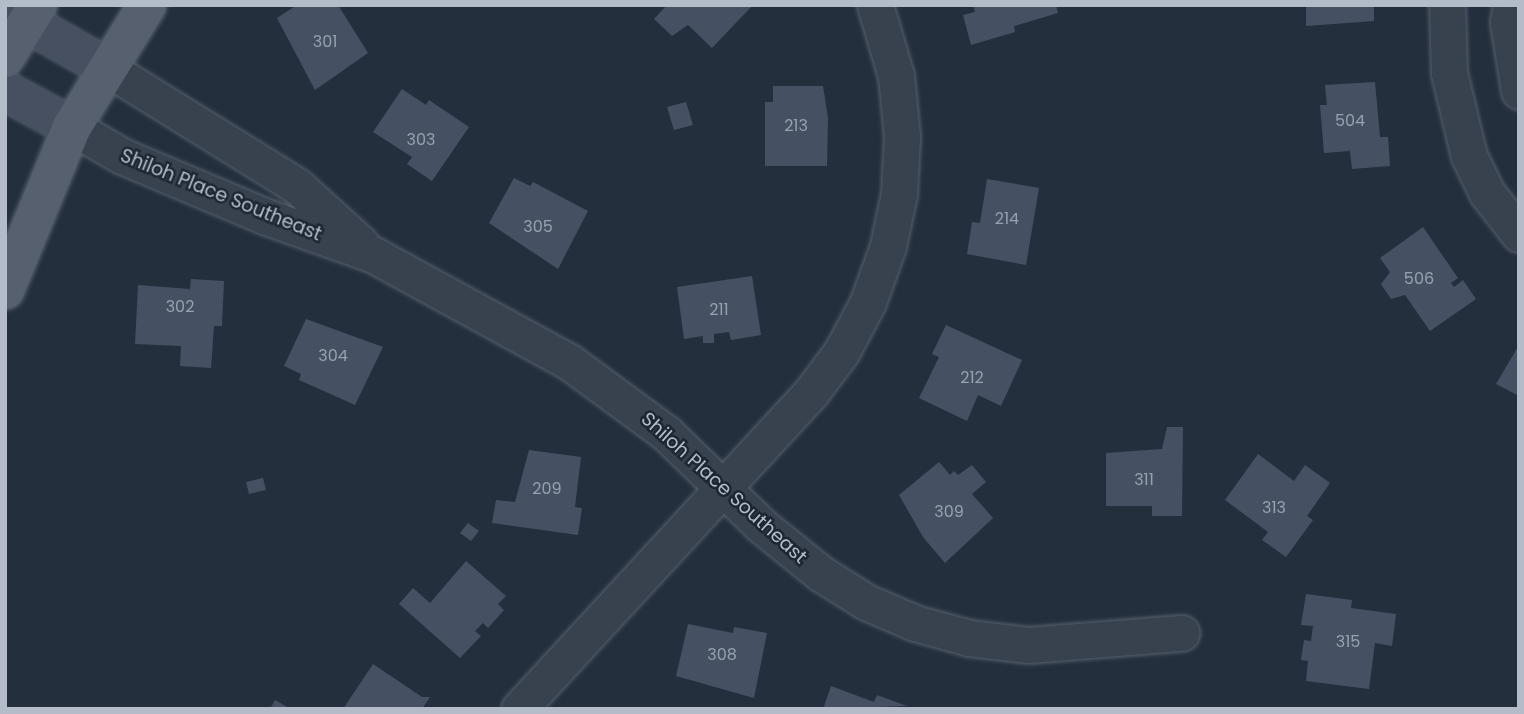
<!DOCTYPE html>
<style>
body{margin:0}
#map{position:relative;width:1524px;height:714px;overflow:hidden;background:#242f3e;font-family:Poppins,sans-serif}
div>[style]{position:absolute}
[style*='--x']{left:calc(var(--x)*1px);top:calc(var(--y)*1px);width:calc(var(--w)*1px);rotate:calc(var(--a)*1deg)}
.building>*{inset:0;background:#455162}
.roads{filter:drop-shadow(0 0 2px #565f6c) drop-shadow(0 0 2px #565f6c)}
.street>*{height:35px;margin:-17.5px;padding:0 17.5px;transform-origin:17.5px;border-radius:17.5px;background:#38414e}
.secondary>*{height:38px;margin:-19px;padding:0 19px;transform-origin:19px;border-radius:19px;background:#465061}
.primary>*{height:38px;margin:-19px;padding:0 19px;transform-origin:19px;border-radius:19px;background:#56606e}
span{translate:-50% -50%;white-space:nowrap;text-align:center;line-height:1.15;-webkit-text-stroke:5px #1d2633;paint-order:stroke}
.number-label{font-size:16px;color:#98a1af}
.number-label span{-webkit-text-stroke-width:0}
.street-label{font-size:19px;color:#b4bcc9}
.frame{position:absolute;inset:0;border:7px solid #b4bcc9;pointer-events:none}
</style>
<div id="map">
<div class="building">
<div style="clip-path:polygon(297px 5px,338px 5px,368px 53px,315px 90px,277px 18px)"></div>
<div style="clip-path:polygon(667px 5px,753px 5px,712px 48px,688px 25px,672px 36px,654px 19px)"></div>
<div style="clip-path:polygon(973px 5px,1056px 5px,1058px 13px,1014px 26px,1015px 32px,971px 45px,963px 15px,975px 12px)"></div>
<div style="clip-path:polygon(1306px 5px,1374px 5px,1374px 21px,1306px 26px)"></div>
<div style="clip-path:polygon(1375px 82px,1380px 137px,1388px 137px,1390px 166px,1352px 169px,1350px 151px,1324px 153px,1320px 105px,1327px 105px,1325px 85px)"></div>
<div style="clip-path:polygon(773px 86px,823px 86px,828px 118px,827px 166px,765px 166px,765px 102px,773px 102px)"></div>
<div style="clip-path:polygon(402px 89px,426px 105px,429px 100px,469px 127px,432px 181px,407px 164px,412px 157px,373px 132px)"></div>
<div style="clip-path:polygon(686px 102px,693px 125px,674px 130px,667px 107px)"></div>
<div style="clip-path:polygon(514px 178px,530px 186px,533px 182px,588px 211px,558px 269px,489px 223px)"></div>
<div style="clip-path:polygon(987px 179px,1039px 188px,1026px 265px,967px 254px,972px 222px,980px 223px)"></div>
<div style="clip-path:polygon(1423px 227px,1458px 278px,1451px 283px,1454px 287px,1463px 280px,1476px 299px,1430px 331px,1405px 295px,1391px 299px,1381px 284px,1390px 272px,1380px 258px)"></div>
<div style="clip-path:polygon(752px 276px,761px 335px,731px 340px,729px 332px,714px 334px,714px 343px,703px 343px,703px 336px,684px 339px,677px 287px)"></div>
<div style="clip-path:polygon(191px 279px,224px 281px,222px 326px,214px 326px,211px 368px,180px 366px,181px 346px,135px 344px,138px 285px,190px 289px)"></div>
<div style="clip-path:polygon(306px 319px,383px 347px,355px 405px,299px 380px,301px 374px,284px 366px)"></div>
<div style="clip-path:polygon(946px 325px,1022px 360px,1001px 406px,978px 395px,967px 421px,919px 398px,939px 357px,932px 354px)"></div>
<div style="clip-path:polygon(1519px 345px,1519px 396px,1496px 384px)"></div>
<div style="clip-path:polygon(1167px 427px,1183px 427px,1182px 516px,1152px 516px,1152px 506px,1106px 506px,1106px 453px,1162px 449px)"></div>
<div style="clip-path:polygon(529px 450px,581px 457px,575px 507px,582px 508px,578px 535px,492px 523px,496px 500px,515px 502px)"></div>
<div style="clip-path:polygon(1258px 454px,1294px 481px,1305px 465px,1330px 483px,1307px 516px,1313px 520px,1286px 557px,1262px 540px,1268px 532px,1225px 500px)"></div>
<div style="clip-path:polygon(939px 462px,950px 475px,954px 471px,958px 475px,972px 465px,986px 482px,972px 494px,993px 518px,945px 563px,923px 537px,899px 495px)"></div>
<div style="clip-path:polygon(263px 478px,266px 490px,249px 494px,246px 482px)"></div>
<div style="clip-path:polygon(468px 523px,479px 531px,471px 541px,460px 533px)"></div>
<div style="clip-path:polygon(466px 561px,506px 596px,498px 604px,504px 610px,488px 628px,483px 623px,475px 631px,481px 636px,460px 658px,399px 604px,413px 588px,430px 603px)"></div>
<div style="clip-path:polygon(1306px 594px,1352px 600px,1351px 608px,1396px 614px,1392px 646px,1375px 643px,1369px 689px,1306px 681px,1308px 661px,1301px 660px,1304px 640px,1311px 641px,1313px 626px,1301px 625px)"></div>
<div style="clip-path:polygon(688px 624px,733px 633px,734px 627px,767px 633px,754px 698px,676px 676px)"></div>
<div style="clip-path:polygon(373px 664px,422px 697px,430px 697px,422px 709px,343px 709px)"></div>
<div style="clip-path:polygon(831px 686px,874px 702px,877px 695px,907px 706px,823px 709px)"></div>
<div style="clip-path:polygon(275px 700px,291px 709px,270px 709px)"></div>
</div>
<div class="roads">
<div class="street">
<div style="--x:1447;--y:5;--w:68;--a:88.3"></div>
<div style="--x:1449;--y:73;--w:85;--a:76.5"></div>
<div style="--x:1469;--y:156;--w:41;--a:64.1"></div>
<div style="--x:1487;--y:193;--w:52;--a:52"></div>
<div style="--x:1511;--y:5;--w:17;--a:100"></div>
<div style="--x:1508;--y:22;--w:70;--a:80.9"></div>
<div style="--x:107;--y:68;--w:224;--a:31.8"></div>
<div style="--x:297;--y:186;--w:86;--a:42.2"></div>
<div style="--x:72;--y:127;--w:58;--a:30.1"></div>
<div style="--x:122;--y:156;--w:154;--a:22.9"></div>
<div style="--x:264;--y:216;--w:117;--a:19.5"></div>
<div style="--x:374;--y:255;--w:221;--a:28.7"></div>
<div style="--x:568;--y:361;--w:122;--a:36.3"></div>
<div style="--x:666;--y:433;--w:134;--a:44.1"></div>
<div style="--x:762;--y:526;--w:75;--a:39"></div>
<div style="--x:820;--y:573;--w:54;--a:32.2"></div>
<div style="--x:866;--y:602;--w:53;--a:23.2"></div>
<div style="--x:915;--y:623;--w:56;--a:15.5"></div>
<div style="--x:969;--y:638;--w:59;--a:6.8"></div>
<div style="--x:1028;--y:645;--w:154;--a:-4.5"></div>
<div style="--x:519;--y:709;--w:429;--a:-47.3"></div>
<div style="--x:810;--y:394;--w:54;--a:-53.3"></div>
<div style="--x:842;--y:351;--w:55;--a:-62"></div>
<div style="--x:868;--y:302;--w:59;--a:-70.3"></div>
<div style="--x:888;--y:246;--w:53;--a:-78.1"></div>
<div style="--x:899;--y:194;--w:58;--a:-87"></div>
<div style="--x:902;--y:136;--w:60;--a:-95.7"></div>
<div style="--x:896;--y:76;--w:74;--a:-106.5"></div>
</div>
<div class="secondary">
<div style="--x:5;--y:10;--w:117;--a:29.6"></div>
<div style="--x:5;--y:91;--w:76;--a:28.2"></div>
</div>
<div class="primary">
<div style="--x:5;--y:58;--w:62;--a:-58.1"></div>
<div style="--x:5;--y:290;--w:176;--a:-67.7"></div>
<div style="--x:72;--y:127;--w:143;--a:-58.4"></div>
</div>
</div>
<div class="number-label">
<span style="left:325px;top:42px">301</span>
<span style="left:1350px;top:121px">504</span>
<span style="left:796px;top:126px">213</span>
<span style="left:421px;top:140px">303</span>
<span style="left:1007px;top:219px">214</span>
<span style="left:538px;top:227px">305</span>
<span style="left:1419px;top:279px">506</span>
<span style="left:180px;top:307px">302</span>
<span style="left:719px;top:310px">211</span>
<span style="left:333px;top:356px">304</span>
<span style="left:972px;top:378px">212</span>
<span style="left:1144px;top:480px">311</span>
<span style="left:547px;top:489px">209</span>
<span style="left:1274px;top:508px">313</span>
<span style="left:949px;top:512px">309</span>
<span style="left:1348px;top:642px">315</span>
<span style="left:722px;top:655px">308</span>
</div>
<div class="street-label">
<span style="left:221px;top:195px;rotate:22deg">Shiloh Place Southeast</span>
<span style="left:724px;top:488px;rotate:42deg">Shiloh Place Southeast</span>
</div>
<div class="frame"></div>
</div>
